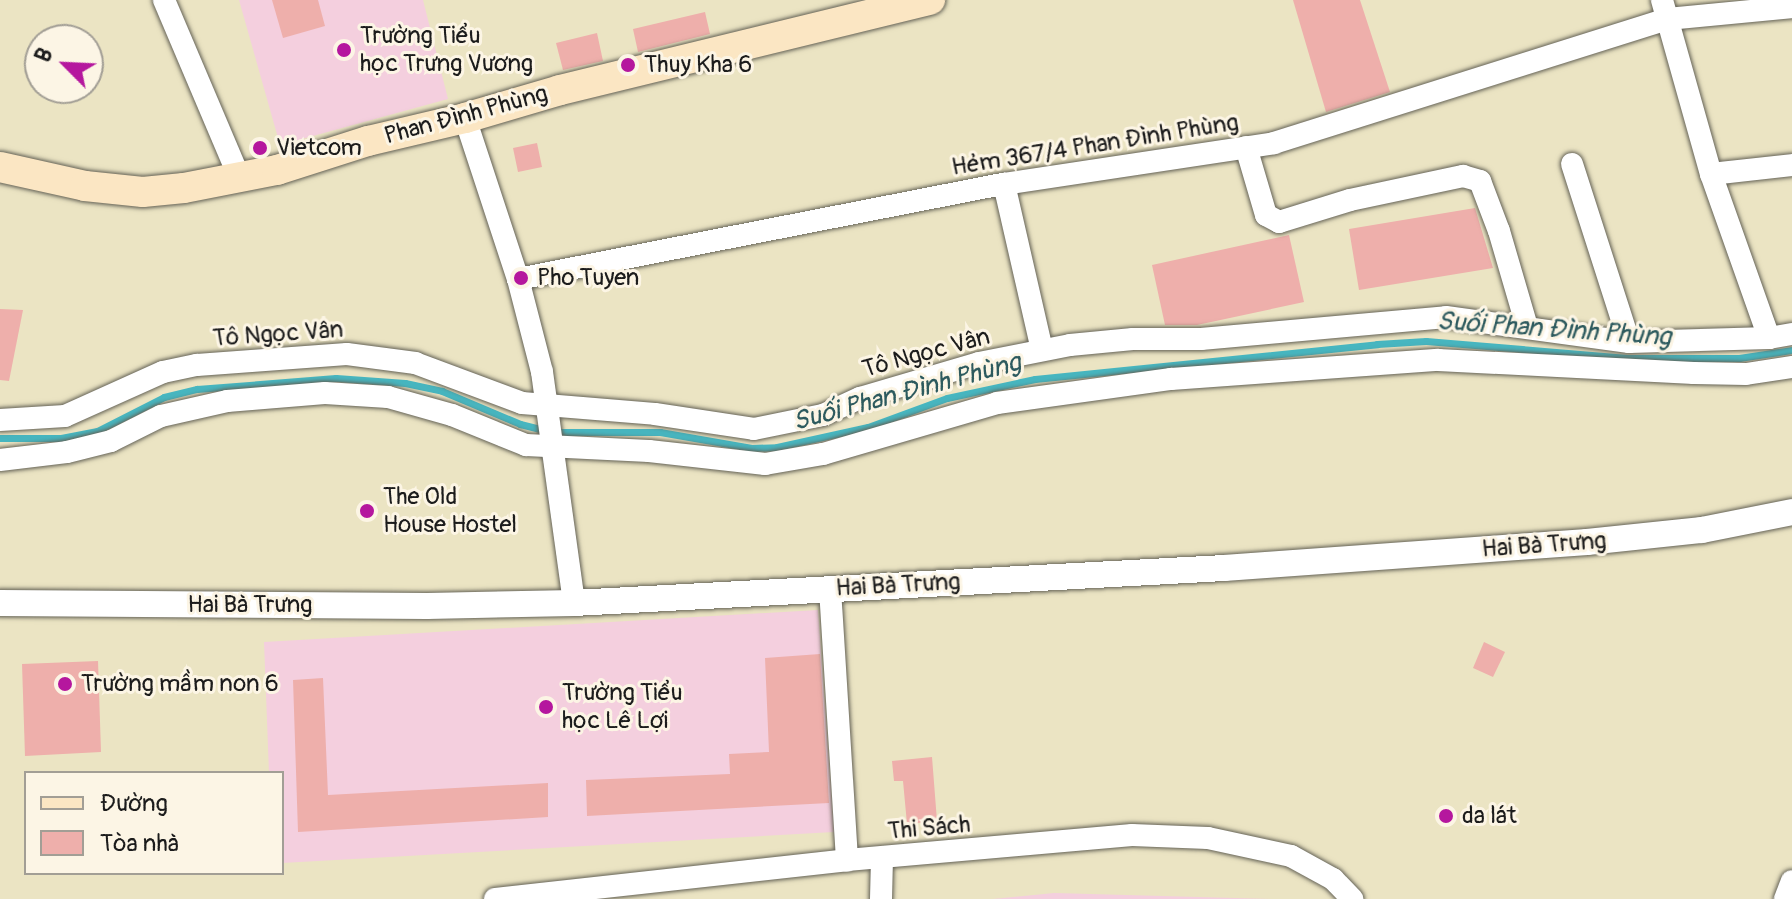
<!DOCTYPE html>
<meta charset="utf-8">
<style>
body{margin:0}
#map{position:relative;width:1792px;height:899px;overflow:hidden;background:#ebe4c3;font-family:Pangolin,sans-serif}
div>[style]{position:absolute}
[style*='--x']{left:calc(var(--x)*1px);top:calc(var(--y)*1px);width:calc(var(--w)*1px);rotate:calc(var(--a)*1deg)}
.built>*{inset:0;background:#f4cfde}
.stream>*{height:7px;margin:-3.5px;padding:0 3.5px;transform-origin:3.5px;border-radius:3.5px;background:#47b6c0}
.building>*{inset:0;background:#eeafab}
.roads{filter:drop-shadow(0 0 2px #646256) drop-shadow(0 0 2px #646256)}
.minor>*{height:22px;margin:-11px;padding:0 11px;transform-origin:11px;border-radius:11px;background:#fff}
.tertiary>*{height:26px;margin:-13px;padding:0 13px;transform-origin:13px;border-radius:13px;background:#fff}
.secondary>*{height:30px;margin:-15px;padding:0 15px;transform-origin:15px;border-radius:15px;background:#fbe6c3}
.dots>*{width:22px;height:22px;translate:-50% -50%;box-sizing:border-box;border:4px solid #fcf5e5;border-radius:50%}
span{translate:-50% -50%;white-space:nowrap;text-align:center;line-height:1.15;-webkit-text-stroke:6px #fcf5e5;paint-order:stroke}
.poi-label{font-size:24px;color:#1c1c1c}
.left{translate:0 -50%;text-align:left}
.street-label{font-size:24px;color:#1c1c1c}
.water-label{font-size:26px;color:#2d5a5e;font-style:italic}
.legend{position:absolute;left:24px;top:771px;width:260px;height:104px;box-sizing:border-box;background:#fcf5e5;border:2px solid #a29e95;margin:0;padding:10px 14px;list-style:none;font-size:24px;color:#1c1c1c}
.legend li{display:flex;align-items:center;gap:16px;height:40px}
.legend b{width:40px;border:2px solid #a29e95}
.north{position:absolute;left:24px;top:24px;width:80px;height:80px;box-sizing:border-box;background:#fcf5e5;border:2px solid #a29e95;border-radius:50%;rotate:294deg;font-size:22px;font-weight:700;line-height:32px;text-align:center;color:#1c1c1c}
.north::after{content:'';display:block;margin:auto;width:28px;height:36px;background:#b5179e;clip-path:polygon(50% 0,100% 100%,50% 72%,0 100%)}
</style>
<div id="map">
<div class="built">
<div style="clip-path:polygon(239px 0,423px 0,448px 99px,280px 145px)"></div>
<div style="clip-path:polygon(818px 610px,834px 832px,282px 863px,282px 773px,269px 773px,264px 642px)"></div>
<div style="clip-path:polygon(1054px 893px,1271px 899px,993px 899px)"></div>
</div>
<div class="stream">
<div style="--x:0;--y:438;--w:61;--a:0"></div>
<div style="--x:61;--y:438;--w:37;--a:-11"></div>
<div style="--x:97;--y:431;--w:75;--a:-26.9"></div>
<div style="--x:164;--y:397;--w:34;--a:-14"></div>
<div style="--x:197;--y:389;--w:139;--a:-4.5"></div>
<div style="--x:336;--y:378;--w:69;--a:4.1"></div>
<div style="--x:405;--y:383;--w:38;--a:12"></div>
<div style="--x:442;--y:391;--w:85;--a:22.9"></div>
<div style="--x:520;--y:424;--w:32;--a:14"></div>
<div style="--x:551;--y:432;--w:109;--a:0"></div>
<div style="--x:660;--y:432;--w:93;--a:9.9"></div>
<div style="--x:752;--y:448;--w:25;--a:-2"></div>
<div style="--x:777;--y:447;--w:93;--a:-12.4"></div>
<div style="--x:868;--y:427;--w:84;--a:-20.2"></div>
<div style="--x:947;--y:398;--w:90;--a:-12.2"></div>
<div style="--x:1035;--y:379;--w:344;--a:-5.8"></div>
<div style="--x:1377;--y:344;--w:49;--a:-3.5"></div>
<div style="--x:1426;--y:341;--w:202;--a:4.8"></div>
<div style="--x:1627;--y:358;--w:112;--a:0"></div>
<div style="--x:1739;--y:358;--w:54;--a:-8.6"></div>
</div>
<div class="building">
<div style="clip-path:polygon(272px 0,318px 0,325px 26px,283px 38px)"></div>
<div style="clip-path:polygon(1293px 0,1360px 0,1390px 92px,1326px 112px)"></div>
<div style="clip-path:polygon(705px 12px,710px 34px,638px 52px,633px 29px)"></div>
<div style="clip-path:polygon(597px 33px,603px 61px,563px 70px,556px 43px)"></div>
<div style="clip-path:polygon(537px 143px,542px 167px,518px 172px,513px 148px)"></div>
<div style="clip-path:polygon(1475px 208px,1493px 268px,1359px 290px,1349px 229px)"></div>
<div style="clip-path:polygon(1289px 235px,1304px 302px,1197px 325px,1165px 325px,1152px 265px)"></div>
<div style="clip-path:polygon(0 309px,23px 310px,9px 381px,0 380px)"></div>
<div style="clip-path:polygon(1484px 642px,1505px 652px,1493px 677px,1473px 668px)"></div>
<div style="clip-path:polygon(820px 654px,829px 803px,587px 816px,586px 780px,730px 774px,729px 754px,769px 752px,765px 658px)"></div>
<div style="clip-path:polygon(98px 661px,101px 752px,25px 756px,22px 664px)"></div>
<div style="clip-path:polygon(323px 678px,328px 795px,548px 783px,548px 817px,298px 832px,293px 680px)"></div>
<div style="clip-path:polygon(932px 757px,937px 821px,907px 824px,903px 781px,894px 781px,892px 761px)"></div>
</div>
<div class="roads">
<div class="minor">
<div style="--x:164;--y:0;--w:192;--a:67"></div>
<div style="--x:1662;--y:0;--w:181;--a:74.3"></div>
<div style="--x:1711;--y:174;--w:174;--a:70.5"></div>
<div style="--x:465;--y:118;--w:169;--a:71.8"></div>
<div style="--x:518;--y:279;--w:96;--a:75.5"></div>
<div style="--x:542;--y:372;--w:233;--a:82.1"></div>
<div style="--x:1246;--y:147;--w:71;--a:73.6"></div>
<div style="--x:1266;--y:215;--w:15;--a:28"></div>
<div style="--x:1279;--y:222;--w:74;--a:-17.2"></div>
<div style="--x:1350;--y:200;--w:116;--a:-12"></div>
<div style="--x:1463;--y:176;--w:18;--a:16"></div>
<div style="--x:1480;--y:181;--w:53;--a:69.2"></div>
<div style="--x:1499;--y:231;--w:100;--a:73.7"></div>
<div style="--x:1572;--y:164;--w:187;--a:72.2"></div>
<div style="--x:1711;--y:174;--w:81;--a:-6.3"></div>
<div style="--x:1004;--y:184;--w:170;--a:77.1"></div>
<div style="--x:518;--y:279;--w:495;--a:-11.1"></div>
<div style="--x:1004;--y:184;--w:273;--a:-8.6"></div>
<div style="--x:1274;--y:143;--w:413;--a:-17.5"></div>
<div style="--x:1668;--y:19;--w:125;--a:-5.5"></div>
<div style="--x:0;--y:420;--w:65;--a:-3.5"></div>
<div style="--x:65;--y:416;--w:107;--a:-24.2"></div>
<div style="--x:163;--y:372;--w:35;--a:-12"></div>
<div style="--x:197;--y:365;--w:150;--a:-4.2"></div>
<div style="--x:347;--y:354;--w:69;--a:7.5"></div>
<div style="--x:415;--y:363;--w:114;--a:20.5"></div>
<div style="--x:522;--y:403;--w:133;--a:4.7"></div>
<div style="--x:655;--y:414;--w:100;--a:8.6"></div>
<div style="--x:754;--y:429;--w:70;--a:-11.5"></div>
<div style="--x:823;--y:415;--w:41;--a:-24.7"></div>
<div style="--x:860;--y:398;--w:124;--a:-16.4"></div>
<div style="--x:979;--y:363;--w:93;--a:-11.2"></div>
<div style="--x:1070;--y:345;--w:63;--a:-5.4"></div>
<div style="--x:1133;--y:339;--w:68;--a:0"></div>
<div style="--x:1201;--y:339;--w:246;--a:-5.1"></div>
<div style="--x:1446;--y:317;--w:185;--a:7.8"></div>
<div style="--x:1629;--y:342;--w:140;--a:-1.6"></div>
<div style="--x:1769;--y:338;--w:23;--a:-10"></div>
<div style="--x:0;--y:460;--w:67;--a:-6.8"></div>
<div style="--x:67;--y:452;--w:45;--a:-14"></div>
<div style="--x:111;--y:441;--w:56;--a:-26.6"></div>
<div style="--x:161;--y:416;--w:68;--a:-12.8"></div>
<div style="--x:227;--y:401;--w:98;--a:-4.7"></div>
<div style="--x:325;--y:393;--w:63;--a:3.6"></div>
<div style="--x:388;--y:397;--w:66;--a:15.7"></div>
<div style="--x:452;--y:415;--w:80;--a:22.1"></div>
<div style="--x:526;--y:445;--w:123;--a:2.8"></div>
<div style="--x:649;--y:451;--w:117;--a:6.4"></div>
<div style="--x:765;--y:464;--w:59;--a:-9.8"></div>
<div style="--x:823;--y:454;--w:181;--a:-16.3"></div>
<div style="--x:997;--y:403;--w:176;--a:-7.9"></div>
<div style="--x:1171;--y:379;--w:268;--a:-4.1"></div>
<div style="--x:1438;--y:360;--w:256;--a:2.9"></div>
<div style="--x:1694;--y:373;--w:52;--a:1.1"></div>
<div style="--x:1746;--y:374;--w:47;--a:-8.7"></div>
<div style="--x:830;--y:589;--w:272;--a:86.4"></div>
<div style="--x:495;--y:899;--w:354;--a:-6.3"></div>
<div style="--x:847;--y:860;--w:286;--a:-5"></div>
<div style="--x:1132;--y:835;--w:76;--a:2.3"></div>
<div style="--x:1208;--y:838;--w:85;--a:12.2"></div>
<div style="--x:1291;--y:856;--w:48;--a:28.7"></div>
<div style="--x:1333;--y:879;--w:28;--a:46"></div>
<div style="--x:881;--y:899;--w:41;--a:-88.6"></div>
<div style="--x:1785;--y:899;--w:19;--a:-69"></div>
</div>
<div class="tertiary">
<div style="--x:0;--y:603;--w:427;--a:0.4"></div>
<div style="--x:427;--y:606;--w:147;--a:-1.2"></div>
<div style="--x:574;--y:603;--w:651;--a:-3.08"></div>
<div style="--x:1224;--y:568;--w:364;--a:-4.1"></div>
<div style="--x:1587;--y:542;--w:116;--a:-6"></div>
<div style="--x:1702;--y:530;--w:92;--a:-11.3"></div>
</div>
<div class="secondary">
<div style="--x:0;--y:167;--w:87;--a:12.6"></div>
<div style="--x:85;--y:186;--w:58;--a:5.9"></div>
<div style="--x:143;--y:192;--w:41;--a:-5.6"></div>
<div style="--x:184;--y:188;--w:95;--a:-11"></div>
<div style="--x:277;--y:170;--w:96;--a:-17.7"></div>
<div style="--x:368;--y:141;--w:100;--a:-13.3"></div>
<div style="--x:465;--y:118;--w:99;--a:-16.4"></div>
<div style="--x:560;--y:90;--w:381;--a:-13.7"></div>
</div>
</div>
<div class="dots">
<div style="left:344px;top:50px;background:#b5179e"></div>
<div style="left:628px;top:65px;background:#b5179e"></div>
<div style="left:260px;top:148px;background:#b5179e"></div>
<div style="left:521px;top:278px;background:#b5179e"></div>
<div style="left:367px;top:511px;background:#b5179e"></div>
<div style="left:65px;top:684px;background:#b5179e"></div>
<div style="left:546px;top:707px;background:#b5179e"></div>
<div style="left:1446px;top:816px;background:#b5179e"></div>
</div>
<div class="poi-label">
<span class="left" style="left:360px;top:50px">Trường Tiểu<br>học Trưng Vương</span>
<span class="left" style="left:644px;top:65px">Thuy Kha 6</span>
<span class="left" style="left:276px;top:148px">Vietcom</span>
<span class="left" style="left:537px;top:278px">Pho Tuyen</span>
<span class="left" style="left:383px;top:511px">The Old<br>House Hostel</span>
<span class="left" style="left:81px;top:684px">Trường mầm non 6</span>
<span class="left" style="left:562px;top:707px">Trường Tiểu<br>học Lê Lợi</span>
<span class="left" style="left:1462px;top:816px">da lát</span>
</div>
<div class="street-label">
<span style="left:466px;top:115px;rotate:-15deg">Phan Đình Phùng</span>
<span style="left:1095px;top:145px;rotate:-9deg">Hẻm 367/4 Phan Đình Phùng</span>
<span style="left:278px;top:334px;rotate:-4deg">Tô Ngọc Vân</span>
<span style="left:926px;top:353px;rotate:-15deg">Tô Ngọc Vân</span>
<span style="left:1544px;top:545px;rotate:-4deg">Hai Bà Trưng</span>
<span style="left:898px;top:585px;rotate:-3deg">Hai Bà Trưng</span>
<span style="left:250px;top:605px">Hai Bà Trưng</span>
<span style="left:929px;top:828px;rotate:-5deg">Thi Sách</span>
</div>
<div class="water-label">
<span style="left:1554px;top:330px;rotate:4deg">Suối Phan Đình Phùng</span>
<span style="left:907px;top:393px;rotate:-15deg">Suối Phan Đình Phùng</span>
</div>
<ul class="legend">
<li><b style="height:10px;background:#fbe6c3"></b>Đường</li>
<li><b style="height:22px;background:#eeafab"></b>Tòa nhà</li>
</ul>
<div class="north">B</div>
</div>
